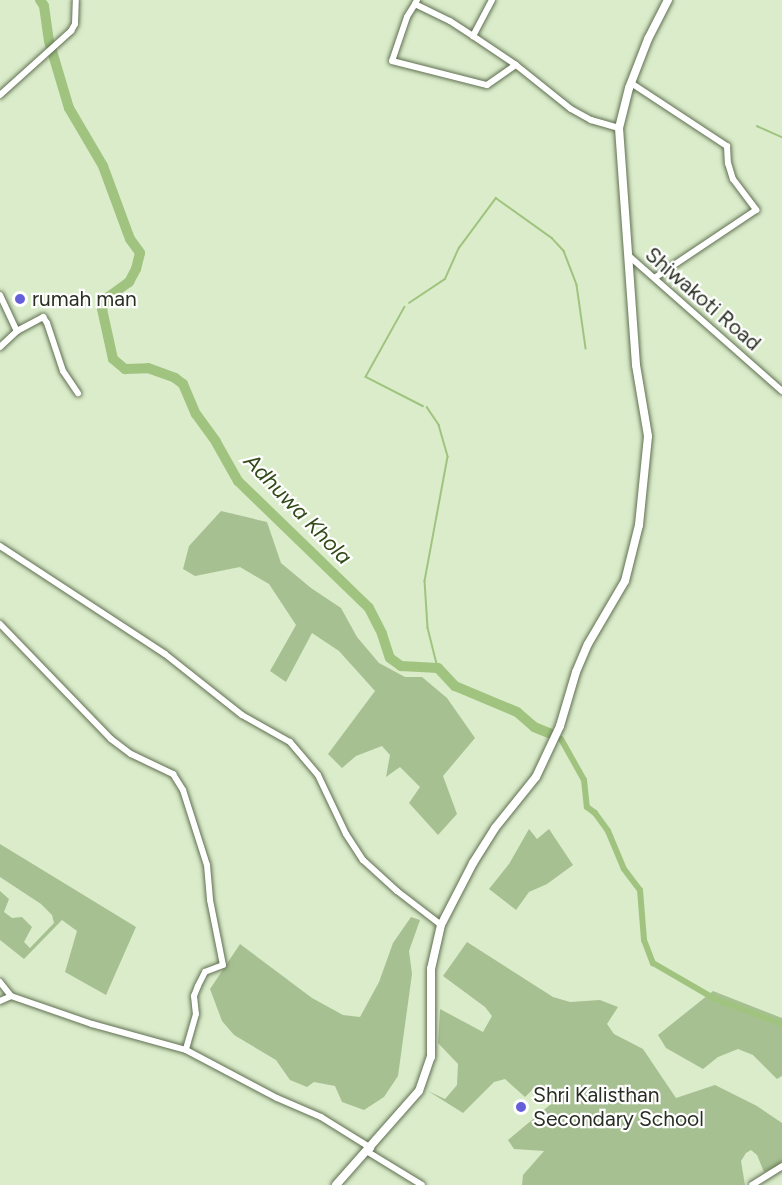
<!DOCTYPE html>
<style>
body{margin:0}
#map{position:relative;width:782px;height:1185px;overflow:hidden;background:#daecca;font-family:Figtree,sans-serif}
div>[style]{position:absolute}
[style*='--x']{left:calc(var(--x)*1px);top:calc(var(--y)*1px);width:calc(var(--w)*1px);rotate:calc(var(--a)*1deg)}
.green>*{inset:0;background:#a7c092}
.stream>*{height:1.5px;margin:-0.75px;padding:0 0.75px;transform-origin:0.75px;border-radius:0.75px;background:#a0c47f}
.canal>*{height:6px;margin:-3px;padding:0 3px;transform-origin:3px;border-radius:3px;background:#a0c47f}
.river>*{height:10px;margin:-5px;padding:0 5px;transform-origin:5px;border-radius:5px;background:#a0c47f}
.roads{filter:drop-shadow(0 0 2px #607052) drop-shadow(0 0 2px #607052)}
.minor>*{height:6px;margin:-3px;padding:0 3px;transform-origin:3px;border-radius:3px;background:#fff}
.tertiary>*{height:8px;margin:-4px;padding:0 4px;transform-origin:4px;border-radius:4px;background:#fff}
.dots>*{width:16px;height:16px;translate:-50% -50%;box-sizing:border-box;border:3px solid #fff;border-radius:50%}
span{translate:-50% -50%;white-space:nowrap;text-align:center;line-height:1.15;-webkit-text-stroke:4.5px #fff;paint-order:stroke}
.poi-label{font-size:21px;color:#282f22}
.left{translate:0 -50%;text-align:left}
.street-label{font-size:21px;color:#282f22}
.water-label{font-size:22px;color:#324918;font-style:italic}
</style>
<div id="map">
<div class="green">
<div style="clip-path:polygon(221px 511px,267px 522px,281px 563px,311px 588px,341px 608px,357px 637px,379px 663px,405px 677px,422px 677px,447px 698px,475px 738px,443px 776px,457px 814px,438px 835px,409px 803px,420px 787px,400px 767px,386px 777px,390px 755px,382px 746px,356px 756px,342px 768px,328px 754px,375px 691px,339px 651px,312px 633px,286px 682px,270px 671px,296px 625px,269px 584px,240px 567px,195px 576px,183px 569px,189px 546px)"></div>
<div style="clip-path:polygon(529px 829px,537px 839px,549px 829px,573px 865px,547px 884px,529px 892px,516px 910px,489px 889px,509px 864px)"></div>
<div style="clip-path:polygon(0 844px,136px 927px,106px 995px,65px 972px,77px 931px,62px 920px,24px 959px,0 940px,0 891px,9px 899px,4px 912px,12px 918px,22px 917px,32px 927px,24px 942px,30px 948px,54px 923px,52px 915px,41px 904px,0 877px)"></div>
<div style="clip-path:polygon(411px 917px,420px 920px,409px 951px,412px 974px,398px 1076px,384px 1097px,364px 1110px,342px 1102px,335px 1086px,314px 1082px,307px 1087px,290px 1080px,276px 1060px,234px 1035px,222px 1021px,210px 989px,240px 944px,312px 998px,343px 1015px,360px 1017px,379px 982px,393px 943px)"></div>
<div style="clip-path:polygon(467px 942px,553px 997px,570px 1002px,600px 1000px,618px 1007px,607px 1024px,614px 1034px,643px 1049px,676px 1098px,715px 1085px,757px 1106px,782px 1123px,782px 1164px,764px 1172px,757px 1155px,751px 1150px,746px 1153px,741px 1161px,745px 1185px,522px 1185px,523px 1175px,544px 1151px,514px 1149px,508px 1140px,551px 1104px,546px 1092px,534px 1088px,525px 1097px,505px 1079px,494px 1082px,463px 1113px,428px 1091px,445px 1099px,457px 1085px,458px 1064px,438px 1043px,440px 1009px,483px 1032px,492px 1016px,485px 1007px,443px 976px)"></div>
<div style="clip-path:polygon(713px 991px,782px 1018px,782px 1076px,777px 1079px,753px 1055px,738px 1049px,718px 1057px,703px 1069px,666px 1048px,658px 1035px)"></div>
</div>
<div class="stream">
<div style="--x:757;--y:126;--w:27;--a:24"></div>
<div style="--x:409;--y:303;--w:43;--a:-33.7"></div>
<div style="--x:445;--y:279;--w:34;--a:-66"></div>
<div style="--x:459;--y:248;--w:62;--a:-53.5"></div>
<div style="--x:496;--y:198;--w:69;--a:35.5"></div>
<div style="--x:552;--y:238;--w:18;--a:47"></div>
<div style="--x:564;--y:251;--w:36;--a:69"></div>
<div style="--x:577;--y:285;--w:64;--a:81.9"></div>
<div style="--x:405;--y:307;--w:80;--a:119.1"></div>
<div style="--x:366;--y:377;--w:64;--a:27"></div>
<div style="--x:427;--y:407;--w:22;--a:56"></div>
<div style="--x:439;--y:425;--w:33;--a:74"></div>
<div style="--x:448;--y:457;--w:126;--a:100.5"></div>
<div style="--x:425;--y:581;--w:47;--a:86.3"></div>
<div style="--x:428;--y:628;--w:41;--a:76"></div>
</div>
<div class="canal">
<div style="--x:561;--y:739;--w:47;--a:60.7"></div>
<div style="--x:584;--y:780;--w:27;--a:84"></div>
<div style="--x:587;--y:807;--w:10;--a:37"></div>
<div style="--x:595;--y:813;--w:22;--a:54"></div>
<div style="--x:608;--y:831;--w:41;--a:67.2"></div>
<div style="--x:624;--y:869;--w:26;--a:53"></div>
<div style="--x:640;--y:890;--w:50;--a:85.4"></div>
<div style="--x:644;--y:940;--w:25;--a:69"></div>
<div style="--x:653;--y:963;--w:72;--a:30.1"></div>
<div style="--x:715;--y:999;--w:72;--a:20.5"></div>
</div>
<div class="river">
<div style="--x:40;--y:0;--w:7;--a:56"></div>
<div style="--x:44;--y:6;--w:35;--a:82"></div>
<div style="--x:49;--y:41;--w:70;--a:73.4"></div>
<div style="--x:69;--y:108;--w:67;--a:59.6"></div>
<div style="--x:103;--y:166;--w:78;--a:69.7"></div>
<div style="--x:130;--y:239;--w:17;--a:54"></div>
<div style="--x:140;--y:253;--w:16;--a:104"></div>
<div style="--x:136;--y:269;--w:15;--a:118"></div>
<div style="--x:129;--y:282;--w:26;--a:144"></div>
<div style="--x:108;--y:297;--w:13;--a:117"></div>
<div style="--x:102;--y:309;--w:51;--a:77.6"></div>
<div style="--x:113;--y:359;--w:16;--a:40"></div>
<div style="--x:125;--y:369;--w:23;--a:-2"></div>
<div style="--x:148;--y:368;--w:29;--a:20"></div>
<div style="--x:175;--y:378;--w:10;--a:37"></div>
<div style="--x:183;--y:384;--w:33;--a:67"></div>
<div style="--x:196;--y:414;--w:34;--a:54"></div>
<div style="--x:216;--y:442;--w:45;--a:60.6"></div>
<div style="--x:238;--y:481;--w:182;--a:44.1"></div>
<div style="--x:369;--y:608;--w:29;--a:63"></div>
<div style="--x:382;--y:634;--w:25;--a:72"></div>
<div style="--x:390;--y:658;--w:14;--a:36"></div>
<div style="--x:401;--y:666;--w:37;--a:3"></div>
<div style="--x:438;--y:668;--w:25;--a:47"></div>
<div style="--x:455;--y:686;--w:67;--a:22.8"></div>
<div style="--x:517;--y:712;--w:23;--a:41"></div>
<div style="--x:534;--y:727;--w:18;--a:22"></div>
</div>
<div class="roads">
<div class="minor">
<div style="--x:417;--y:0;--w:4;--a:117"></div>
<div style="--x:415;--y:4;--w:39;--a:26"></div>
<div style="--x:450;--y:21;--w:27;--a:33"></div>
<div style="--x:492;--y:0;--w:41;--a:117.8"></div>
<div style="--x:473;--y:36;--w:52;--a:34"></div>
<div style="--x:516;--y:65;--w:70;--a:38.7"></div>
<div style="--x:571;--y:109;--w:23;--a:29"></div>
<div style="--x:591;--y:120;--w:29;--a:16"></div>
<div style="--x:415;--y:4;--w:15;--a:122"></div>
<div style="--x:407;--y:17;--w:46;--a:108.8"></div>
<div style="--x:392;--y:61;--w:98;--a:14.2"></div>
<div style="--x:487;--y:85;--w:35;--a:-35"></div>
<div style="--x:631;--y:83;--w:115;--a:33.3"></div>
<div style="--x:727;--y:146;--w:17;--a:87"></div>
<div style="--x:728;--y:163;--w:17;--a:73"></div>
<div style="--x:733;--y:179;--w:39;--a:53"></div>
<div style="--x:756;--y:210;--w:120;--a:146.2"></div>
<div style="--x:0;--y:95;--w:96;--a:-42"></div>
<div style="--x:71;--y:31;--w:8;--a:-60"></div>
<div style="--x:75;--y:24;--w:24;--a:-88"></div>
<div style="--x:629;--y:256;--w:204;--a:41.4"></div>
<div style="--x:0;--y:295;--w:40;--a:65"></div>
<div style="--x:0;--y:347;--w:23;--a:-43"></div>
<div style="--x:17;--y:331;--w:30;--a:-28"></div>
<div style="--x:43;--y:317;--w:7;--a:56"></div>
<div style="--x:47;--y:323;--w:51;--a:71.6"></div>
<div style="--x:63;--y:371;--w:27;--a:56"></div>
<div style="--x:0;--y:546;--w:197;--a:33.2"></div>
<div style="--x:165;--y:654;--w:98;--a:38.4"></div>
<div style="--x:242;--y:715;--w:55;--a:29.4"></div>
<div style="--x:290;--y:742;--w:43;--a:49.7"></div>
<div style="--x:318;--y:775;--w:65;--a:64.6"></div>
<div style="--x:346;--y:834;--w:31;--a:57"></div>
<div style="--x:363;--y:860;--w:46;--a:42.4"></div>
<div style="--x:397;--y:891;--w:56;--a:37.7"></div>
<div style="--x:0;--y:624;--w:160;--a:46"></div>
<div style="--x:111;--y:739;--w:25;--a:37"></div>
<div style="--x:131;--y:754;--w:47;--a:25.5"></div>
<div style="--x:173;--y:774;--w:19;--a:58"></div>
<div style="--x:183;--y:790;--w:79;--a:72.3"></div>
<div style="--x:207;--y:865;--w:35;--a:85"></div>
<div style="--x:210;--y:900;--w:66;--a:78.7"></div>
<div style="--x:223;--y:965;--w:19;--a:159"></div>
<div style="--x:205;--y:972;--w:16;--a:117"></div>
<div style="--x:198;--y:986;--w:11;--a:112"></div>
<div style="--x:194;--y:996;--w:18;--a:84"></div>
<div style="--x:196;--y:1014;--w:37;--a:106"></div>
<div style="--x:0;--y:982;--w:18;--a:52"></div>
<div style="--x:0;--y:1001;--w:12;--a:-24"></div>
<div style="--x:11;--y:996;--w:86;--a:19.1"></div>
<div style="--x:92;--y:1024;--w:98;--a:15.5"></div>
<div style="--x:186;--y:1050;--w:103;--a:27.8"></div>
<div style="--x:277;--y:1098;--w:48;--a:23.4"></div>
<div style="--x:321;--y:1117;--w:59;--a:31.8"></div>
<div style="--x:368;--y:1152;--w:63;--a:31.4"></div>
<div style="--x:752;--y:1185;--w:36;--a:-32"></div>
</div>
<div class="tertiary">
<div style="--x:336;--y:1185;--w:125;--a:-48.6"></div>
<div style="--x:419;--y:1091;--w:36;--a:-71"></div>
<div style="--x:431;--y:1057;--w:88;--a:-90"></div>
<div style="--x:431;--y:969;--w:45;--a:-77.2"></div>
<div style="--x:441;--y:925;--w:70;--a:-62.7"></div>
<div style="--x:473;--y:863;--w:41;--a:-57.8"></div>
<div style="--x:495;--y:828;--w:65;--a:-51.2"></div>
<div style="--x:536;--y:777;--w:56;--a:-64.8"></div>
<div style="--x:560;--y:726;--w:56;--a:-73.5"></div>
<div style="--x:576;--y:672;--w:30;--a:-67"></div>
<div style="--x:588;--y:644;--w:73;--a:-59.6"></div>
<div style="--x:625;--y:581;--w:58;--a:-76"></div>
<div style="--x:639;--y:525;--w:89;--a:-84.2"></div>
<div style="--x:648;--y:436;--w:72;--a:-99.6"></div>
<div style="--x:636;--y:365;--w:238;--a:-94.1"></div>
<div style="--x:619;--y:128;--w:41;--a:-76"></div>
<div style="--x:629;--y:88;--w:53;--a:-68.8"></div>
<div style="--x:648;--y:39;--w:44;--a:-62.9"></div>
</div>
</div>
<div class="dots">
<div style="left:20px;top:299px;background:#6560d9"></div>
<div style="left:521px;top:1107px;background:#6560d9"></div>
</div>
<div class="poi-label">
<span class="left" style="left:32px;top:299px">rumah man</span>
<span class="left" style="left:533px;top:1107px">Shri Kalisthan<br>Secondary School</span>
</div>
<div class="street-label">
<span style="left:703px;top:299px;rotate:41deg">Shiwakoti Road</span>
</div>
<div class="water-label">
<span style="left:298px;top:509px;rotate:46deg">Adhuwa Khola</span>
</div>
</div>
